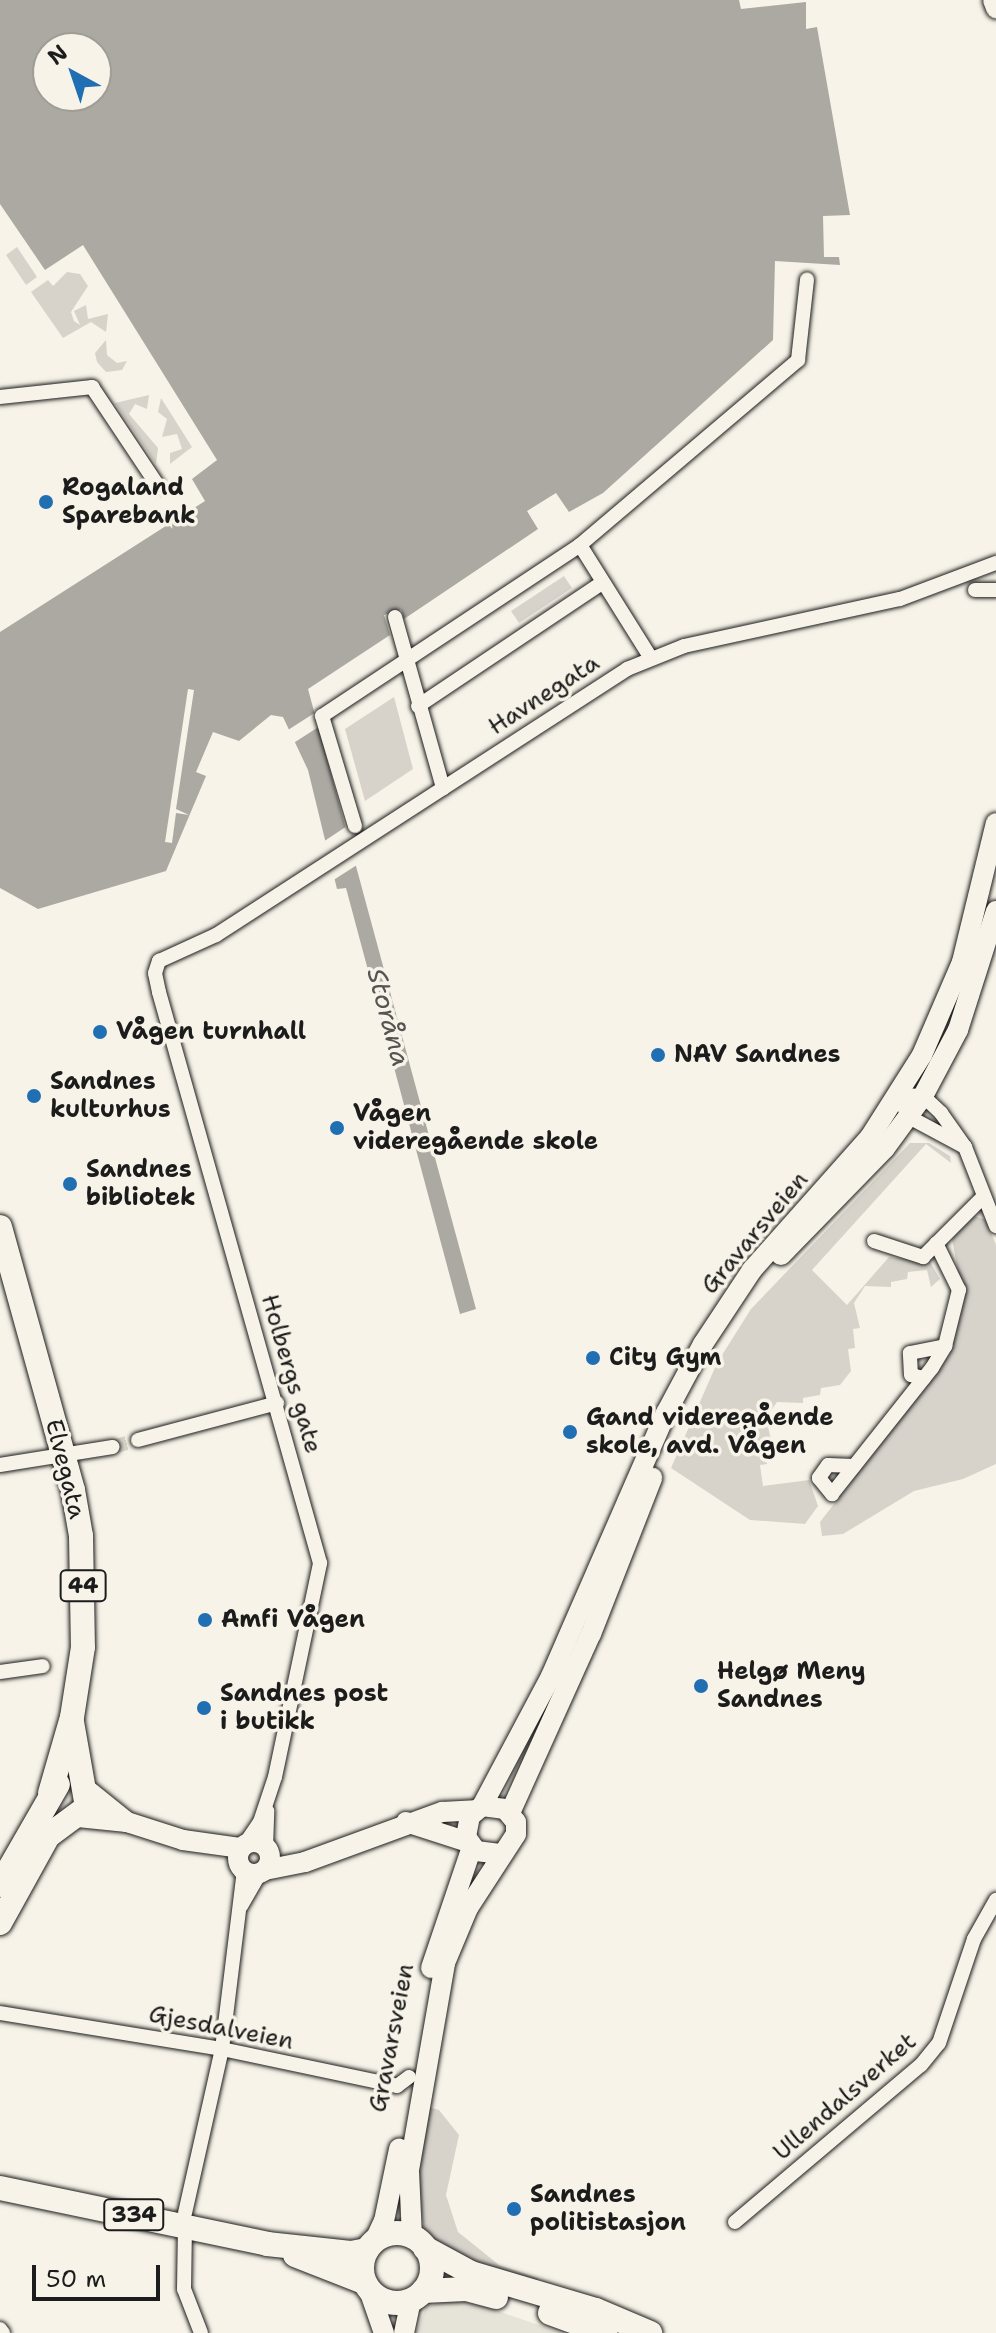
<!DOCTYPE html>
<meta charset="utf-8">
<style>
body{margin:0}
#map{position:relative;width:996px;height:2333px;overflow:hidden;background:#f7f3e8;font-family:"Shantell Sans",sans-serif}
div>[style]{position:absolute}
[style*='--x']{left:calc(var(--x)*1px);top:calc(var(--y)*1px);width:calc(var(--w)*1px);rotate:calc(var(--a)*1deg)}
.built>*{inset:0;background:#e6e3d9}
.green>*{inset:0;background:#d7d3cb}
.water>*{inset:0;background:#aca9a2}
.pier>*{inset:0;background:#f7f3e8}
.street-tunnel>*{height:14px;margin-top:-7px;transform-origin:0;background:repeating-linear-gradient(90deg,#d6d3c9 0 14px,transparent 0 21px)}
.roads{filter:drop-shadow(0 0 2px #1c1c1c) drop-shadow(0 0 2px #1c1c1c)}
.street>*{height:14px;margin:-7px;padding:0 7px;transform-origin:7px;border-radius:7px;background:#f7f3e8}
.secondary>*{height:20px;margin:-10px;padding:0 10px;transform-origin:10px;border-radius:10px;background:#f7f3e8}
.secondary>.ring{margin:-10px;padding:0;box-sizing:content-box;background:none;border:20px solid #f7f3e8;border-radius:50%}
.primary>*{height:24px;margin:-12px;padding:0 12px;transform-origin:12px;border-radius:12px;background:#f7f3e8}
.primary>.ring{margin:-12px;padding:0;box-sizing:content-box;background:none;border:24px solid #f7f3e8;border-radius:50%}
.dots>*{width:22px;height:22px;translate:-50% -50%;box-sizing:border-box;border:4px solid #f7f3e8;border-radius:50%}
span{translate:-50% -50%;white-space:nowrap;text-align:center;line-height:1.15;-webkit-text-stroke:7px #f7f3e8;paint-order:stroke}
.shield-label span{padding:2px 6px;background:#f7f3e8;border:2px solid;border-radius:6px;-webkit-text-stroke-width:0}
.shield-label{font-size:22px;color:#1c1c1c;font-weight:700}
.poi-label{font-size:24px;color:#1c1c1c;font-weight:700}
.left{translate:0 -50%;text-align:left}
.street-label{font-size:24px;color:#1c1c1c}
.water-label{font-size:26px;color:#565452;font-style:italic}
.north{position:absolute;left:32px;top:32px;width:80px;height:80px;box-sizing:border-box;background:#f7f3e8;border:2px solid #9f9d96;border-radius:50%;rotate:320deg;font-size:22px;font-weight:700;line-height:32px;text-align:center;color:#1c1c1c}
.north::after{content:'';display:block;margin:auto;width:28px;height:36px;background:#1f6fb2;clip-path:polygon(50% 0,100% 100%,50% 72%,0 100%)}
.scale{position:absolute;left:32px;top:2265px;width:128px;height:36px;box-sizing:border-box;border:4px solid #1c1c1c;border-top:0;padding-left:10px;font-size:24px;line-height:28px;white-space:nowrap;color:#1c1c1c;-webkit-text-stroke:6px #f7f3e8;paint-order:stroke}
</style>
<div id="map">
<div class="built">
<div style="clip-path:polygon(452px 2299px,486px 2307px,562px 2333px,416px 2333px,426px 2307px)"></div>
</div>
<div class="green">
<div style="clip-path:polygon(17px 247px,37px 277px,26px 285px,6px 255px)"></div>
<div style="clip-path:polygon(67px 272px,80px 274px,88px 286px,71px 312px,74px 321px,80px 325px,74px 311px,86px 305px,88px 319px,108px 314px,106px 332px,91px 322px,63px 338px,31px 292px,48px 280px,53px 286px)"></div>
<div style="clip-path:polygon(106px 340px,107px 355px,117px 363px,127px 361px,122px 370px,106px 372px,97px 362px,95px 353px)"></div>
<div style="clip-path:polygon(149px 395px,147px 409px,135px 404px,129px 414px,158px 448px,156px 464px,115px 403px)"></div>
<div style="clip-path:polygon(161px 398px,192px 447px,170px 464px,170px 453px,182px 449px,177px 434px,162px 437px,167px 419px,158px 412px)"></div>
<div style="clip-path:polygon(564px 576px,572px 588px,519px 623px,511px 611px)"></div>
<div style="clip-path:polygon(394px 697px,413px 769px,365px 801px,345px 729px)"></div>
<div style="clip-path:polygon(910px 1143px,929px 1143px,950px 1156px,951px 1163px,926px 1144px,812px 1270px,847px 1305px,889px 1257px,930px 1262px,940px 1279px,931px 1287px,927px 1270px,908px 1272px,907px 1279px,891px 1282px,891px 1287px,865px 1286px,854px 1303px,860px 1328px,853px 1329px,855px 1348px,848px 1349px,851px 1371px,840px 1385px,821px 1388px,820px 1395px,803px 1398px,803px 1403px,777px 1402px,766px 1418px,772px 1444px,766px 1445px,767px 1464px,760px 1465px,763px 1486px,809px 1480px,818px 1506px,805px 1524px,750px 1520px,671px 1468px,717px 1363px,751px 1309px)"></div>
<div style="clip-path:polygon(971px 1215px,986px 1220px,996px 1245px,996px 1464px,963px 1479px,914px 1491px,843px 1534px,822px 1536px,820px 1522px,950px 1354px,963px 1298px,952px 1239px)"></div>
<div style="clip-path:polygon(425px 2106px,439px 2110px,459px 2135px,446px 2195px,458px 2232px,499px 2265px,538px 2278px,536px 2286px,504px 2278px,435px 2242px,424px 2229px,416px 2163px)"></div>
</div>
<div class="water">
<div style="clip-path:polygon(evenodd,0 0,739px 0,741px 9px,806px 2px,806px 29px,817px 27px,850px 215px,823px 216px,824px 257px,839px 257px,840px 265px,775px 261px,773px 340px,603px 493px,569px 512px,556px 493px,527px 511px,538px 529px,404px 619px,401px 610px,384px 615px,390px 635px,308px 689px,476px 1309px,460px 1314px,346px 888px,337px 889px,308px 770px,283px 717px,271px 715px,239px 741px,213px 732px,196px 772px,206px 776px,166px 871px,38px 909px,0 888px,0 632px,205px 501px,192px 479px,217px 460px,83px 245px,45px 270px,0 204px,0 0,48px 48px,96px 48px,96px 96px,48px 96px,48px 48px)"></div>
</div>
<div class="pier">
<div style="clip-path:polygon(188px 689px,194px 690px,176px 809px,189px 815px,176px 813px,172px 843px,165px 842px)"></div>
<div style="clip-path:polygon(316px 712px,320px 726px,292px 744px,288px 730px)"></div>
<div style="clip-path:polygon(350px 824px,360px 863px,332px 881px,323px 842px)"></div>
</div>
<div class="street-tunnel">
<div style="--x:113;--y:1447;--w:26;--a:-16"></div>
</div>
<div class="roads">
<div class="street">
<div style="--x:0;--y:397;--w:93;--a:-6.2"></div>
<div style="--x:92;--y:387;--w:119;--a:56.3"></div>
<div style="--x:580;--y:545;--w:286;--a:-40.3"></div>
<div style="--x:798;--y:360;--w:81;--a:-83.6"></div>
<div style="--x:975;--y:590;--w:21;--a:0"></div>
<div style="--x:395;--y:617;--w:178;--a:74.3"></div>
<div style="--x:418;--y:706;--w:221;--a:-33.8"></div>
<div style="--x:355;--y:826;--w:115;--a:-106.7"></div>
<div style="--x:322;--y:716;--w:310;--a:-33.5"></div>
<div style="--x:580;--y:545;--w:133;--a:57.9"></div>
<div style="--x:965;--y:1147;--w:64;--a:-151.8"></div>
<div style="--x:909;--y:1117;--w:25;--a:-117"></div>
<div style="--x:898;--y:1095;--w:25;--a:2"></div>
<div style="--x:923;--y:1096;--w:25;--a:43"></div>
<div style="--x:941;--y:1113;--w:42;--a:54.8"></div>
<div style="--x:965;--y:1147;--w:85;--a:68.6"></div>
<div style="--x:874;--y:1241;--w:52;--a:18.1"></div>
<div style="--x:923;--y:1257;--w:85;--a:-45"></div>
<div style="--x:924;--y:1378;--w:13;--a:-167"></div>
<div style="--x:911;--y:1375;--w:22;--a:-93"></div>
<div style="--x:910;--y:1353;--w:36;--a:-11"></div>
<div style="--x:138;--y:1440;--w:144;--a:-14.9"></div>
<div style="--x:0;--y:1465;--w:114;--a:-9.1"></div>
<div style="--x:854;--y:1466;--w:26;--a:-178"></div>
<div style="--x:828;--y:1465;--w:16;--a:125"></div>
<div style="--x:819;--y:1478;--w:21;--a:51"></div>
<div style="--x:832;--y:1494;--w:161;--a:-51.6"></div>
<div style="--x:932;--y:1368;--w:26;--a:-59"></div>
<div style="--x:945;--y:1346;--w:58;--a:-76"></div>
<div style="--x:959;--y:1290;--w:52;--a:-116.1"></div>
<div style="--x:0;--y:1672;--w:43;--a:-7.9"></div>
<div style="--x:245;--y:1844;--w:27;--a:-56"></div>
<div style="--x:260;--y:1822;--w:47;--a:-71.6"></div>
<div style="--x:275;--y:1777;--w:219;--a:-78.1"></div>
<div style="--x:320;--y:1563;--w:593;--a:-105.75"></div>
<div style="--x:159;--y:992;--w:19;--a:-102"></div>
<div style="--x:155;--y:973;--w:13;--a:-72"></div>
<div style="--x:159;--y:961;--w:63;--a:-24.5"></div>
<div style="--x:216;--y:935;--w:490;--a:-32.9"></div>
<div style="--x:627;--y:669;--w:61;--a:-22"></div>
<div style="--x:684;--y:646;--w:221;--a:-12.3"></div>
<div style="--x:900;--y:599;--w:103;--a:-20.6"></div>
<div style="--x:266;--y:1848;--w:37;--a:-88"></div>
<div style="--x:241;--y:1906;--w:39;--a:-60"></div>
<div style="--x:0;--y:2013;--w:225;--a:9.2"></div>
<div style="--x:222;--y:2049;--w:179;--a:11.9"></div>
<div style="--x:397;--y:2086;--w:15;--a:-37"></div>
<div style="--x:185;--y:2213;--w:168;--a:-77.3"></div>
<div style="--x:222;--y:2049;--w:179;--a:-83"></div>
<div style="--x:735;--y:2222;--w:243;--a:-40.2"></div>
<div style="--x:921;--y:2065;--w:28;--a:-51"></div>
<div style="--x:939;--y:2043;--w:110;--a:-71.4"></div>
<div style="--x:974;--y:1939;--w:45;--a:-60.6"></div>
<div style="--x:185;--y:2226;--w:63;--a:90.9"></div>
<div style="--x:184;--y:2289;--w:47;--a:68.9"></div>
<div style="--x:0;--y:2329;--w:5;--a:53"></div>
</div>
<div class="secondary">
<div style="--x:993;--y:0;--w:9;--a:69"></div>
<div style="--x:781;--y:1255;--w:149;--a:-45.8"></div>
<div style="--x:885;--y:1148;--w:64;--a:-53.8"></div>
<div style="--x:923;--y:1096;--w:75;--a:-62.1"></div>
<div style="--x:958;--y:1030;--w:125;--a:-72.3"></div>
<div style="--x:86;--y:1789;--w:53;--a:38.8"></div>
<div style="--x:482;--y:1806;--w:147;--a:-62"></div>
<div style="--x:551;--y:1676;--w:287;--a:-66.4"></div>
<div style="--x:666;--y:1413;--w:78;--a:-61.8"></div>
<div style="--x:703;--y:1344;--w:89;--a:-56.5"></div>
<div style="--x:752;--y:1270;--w:178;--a:-48.4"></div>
<div style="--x:870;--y:1137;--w:97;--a:-57.6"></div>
<div style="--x:922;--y:1055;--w:101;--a:-66.7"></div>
<div style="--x:962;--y:962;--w:143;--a:-76.3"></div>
<div style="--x:510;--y:1813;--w:196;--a:-65.7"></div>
<div style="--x:591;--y:1634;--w:168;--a:-68.6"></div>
<div style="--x:78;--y:1817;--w:49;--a:5.8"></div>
<div style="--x:127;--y:1822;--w:59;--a:17.8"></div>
<div style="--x:183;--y:1840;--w:59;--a:7.9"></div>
<div style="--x:406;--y:1822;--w:65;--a:17.9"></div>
<div class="ring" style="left:238px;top:1842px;width:12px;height:12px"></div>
<div style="--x:265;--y:1870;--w:41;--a:-11.3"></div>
<div style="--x:305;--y:1862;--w:146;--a:-20.1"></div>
<div style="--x:442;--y:1812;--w:33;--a:-3"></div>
<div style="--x:431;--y:1968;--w:128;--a:-71.3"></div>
<div style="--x:412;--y:2237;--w:67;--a:-92.6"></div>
<div style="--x:409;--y:2170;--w:210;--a:-80.1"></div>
<div style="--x:445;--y:1963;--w:60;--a:-67.3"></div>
<div style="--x:468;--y:1908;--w:88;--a:-57"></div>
<div style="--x:516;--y:1834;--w:12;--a:-90"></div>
<div style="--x:516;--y:1822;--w:17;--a:-130"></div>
<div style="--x:505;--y:1809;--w:23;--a:-173"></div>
<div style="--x:482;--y:1806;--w:16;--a:140"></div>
<div style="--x:470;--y:1816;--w:21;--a:101"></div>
<div style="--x:466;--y:1837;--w:17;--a:54"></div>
<div style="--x:476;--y:1851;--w:24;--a:7"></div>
<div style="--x:374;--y:2242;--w:23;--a:-65"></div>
<div style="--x:384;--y:2221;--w:74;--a:-78.2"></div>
<div style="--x:369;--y:2290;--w:46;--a:70.8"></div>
<div style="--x:404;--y:2333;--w:34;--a:-78"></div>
</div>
<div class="primary">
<div style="--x:0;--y:1227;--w:273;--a:74.5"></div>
<div style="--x:73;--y:1490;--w:47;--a:80.1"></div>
<div style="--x:81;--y:1536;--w:111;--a:89"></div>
<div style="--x:83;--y:1647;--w:71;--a:98.9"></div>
<div style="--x:72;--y:1717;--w:79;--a:106.1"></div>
<div style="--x:0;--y:1885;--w:116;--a:-60.1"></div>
<div style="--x:0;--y:1923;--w:99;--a:-61.1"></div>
<div style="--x:48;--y:1836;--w:49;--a:-36.6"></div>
<div style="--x:87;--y:1807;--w:86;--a:-100"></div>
<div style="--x:0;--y:2188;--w:273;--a:11.8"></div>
<div style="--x:267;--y:2244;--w:84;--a:6.1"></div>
<div style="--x:351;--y:2253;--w:16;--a:-11"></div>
<div class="ring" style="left:362px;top:2233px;width:46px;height:46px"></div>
<div style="--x:425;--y:2248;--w:52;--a:28.5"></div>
<div style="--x:471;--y:2273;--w:130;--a:16.5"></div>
<div style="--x:596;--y:2310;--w:59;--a:23.1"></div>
<div style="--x:295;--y:2255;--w:74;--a:21.4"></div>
<div style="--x:423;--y:2291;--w:43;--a:-2.7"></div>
<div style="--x:466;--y:2289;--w:31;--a:15"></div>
<div style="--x:550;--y:2313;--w:59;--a:20"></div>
</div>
</div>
<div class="dots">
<div style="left:46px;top:502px;background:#1f6fb2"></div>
<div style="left:100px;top:1032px;background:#1f6fb2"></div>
<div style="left:658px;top:1055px;background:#1f6fb2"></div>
<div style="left:34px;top:1096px;background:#1f6fb2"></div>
<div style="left:337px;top:1128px;background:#1f6fb2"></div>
<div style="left:70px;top:1184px;background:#1f6fb2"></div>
<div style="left:593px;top:1358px;background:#1f6fb2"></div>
<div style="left:570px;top:1432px;background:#1f6fb2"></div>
<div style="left:205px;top:1620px;background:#1f6fb2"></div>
<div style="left:701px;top:1686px;background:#1f6fb2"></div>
<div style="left:204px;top:1708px;background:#1f6fb2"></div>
<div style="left:514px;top:2209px;background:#1f6fb2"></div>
</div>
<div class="shield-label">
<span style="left:83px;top:1586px">44</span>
<span style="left:134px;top:2215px">334</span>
</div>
<div class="poi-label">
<span class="left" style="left:62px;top:502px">Rogaland<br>Sparebank</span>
<span class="left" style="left:116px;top:1032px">Vågen turnhall</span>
<span class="left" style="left:674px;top:1055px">NAV Sandnes</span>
<span class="left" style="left:50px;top:1096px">Sandnes<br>kulturhus</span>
<span class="left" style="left:353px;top:1128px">Vågen<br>videregående skole</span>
<span class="left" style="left:86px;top:1184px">Sandnes<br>bibliotek</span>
<span class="left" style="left:609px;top:1358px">City Gym</span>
<span class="left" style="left:586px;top:1432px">Gand videregående<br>skole, avd. Vågen</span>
<span class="left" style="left:221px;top:1620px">Amfi Vågen</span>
<span class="left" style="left:717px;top:1686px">Helgø Meny<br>Sandnes</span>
<span class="left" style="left:220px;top:1708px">Sandnes post<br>i butikk</span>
<span class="left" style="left:530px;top:2209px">Sandnes<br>politistasjon</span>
</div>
<div class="street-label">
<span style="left:544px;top:695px;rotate:-33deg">Havnegata</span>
<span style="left:755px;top:1233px;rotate:-50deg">Gravarsveien</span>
<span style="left:291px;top:1374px;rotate:74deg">Holbergs gate</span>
<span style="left:65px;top:1469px;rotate:76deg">Elvegata</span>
<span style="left:221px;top:2028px;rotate:11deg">Gjesdalveien</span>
<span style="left:392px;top:2038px;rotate:-79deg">Gravarsveien</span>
<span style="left:845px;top:2097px;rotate:-41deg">Ullendalsverket</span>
</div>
<div class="water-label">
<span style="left:389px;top:1017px;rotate:75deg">Storåna</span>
</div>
<div class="north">N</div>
<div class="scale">50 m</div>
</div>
